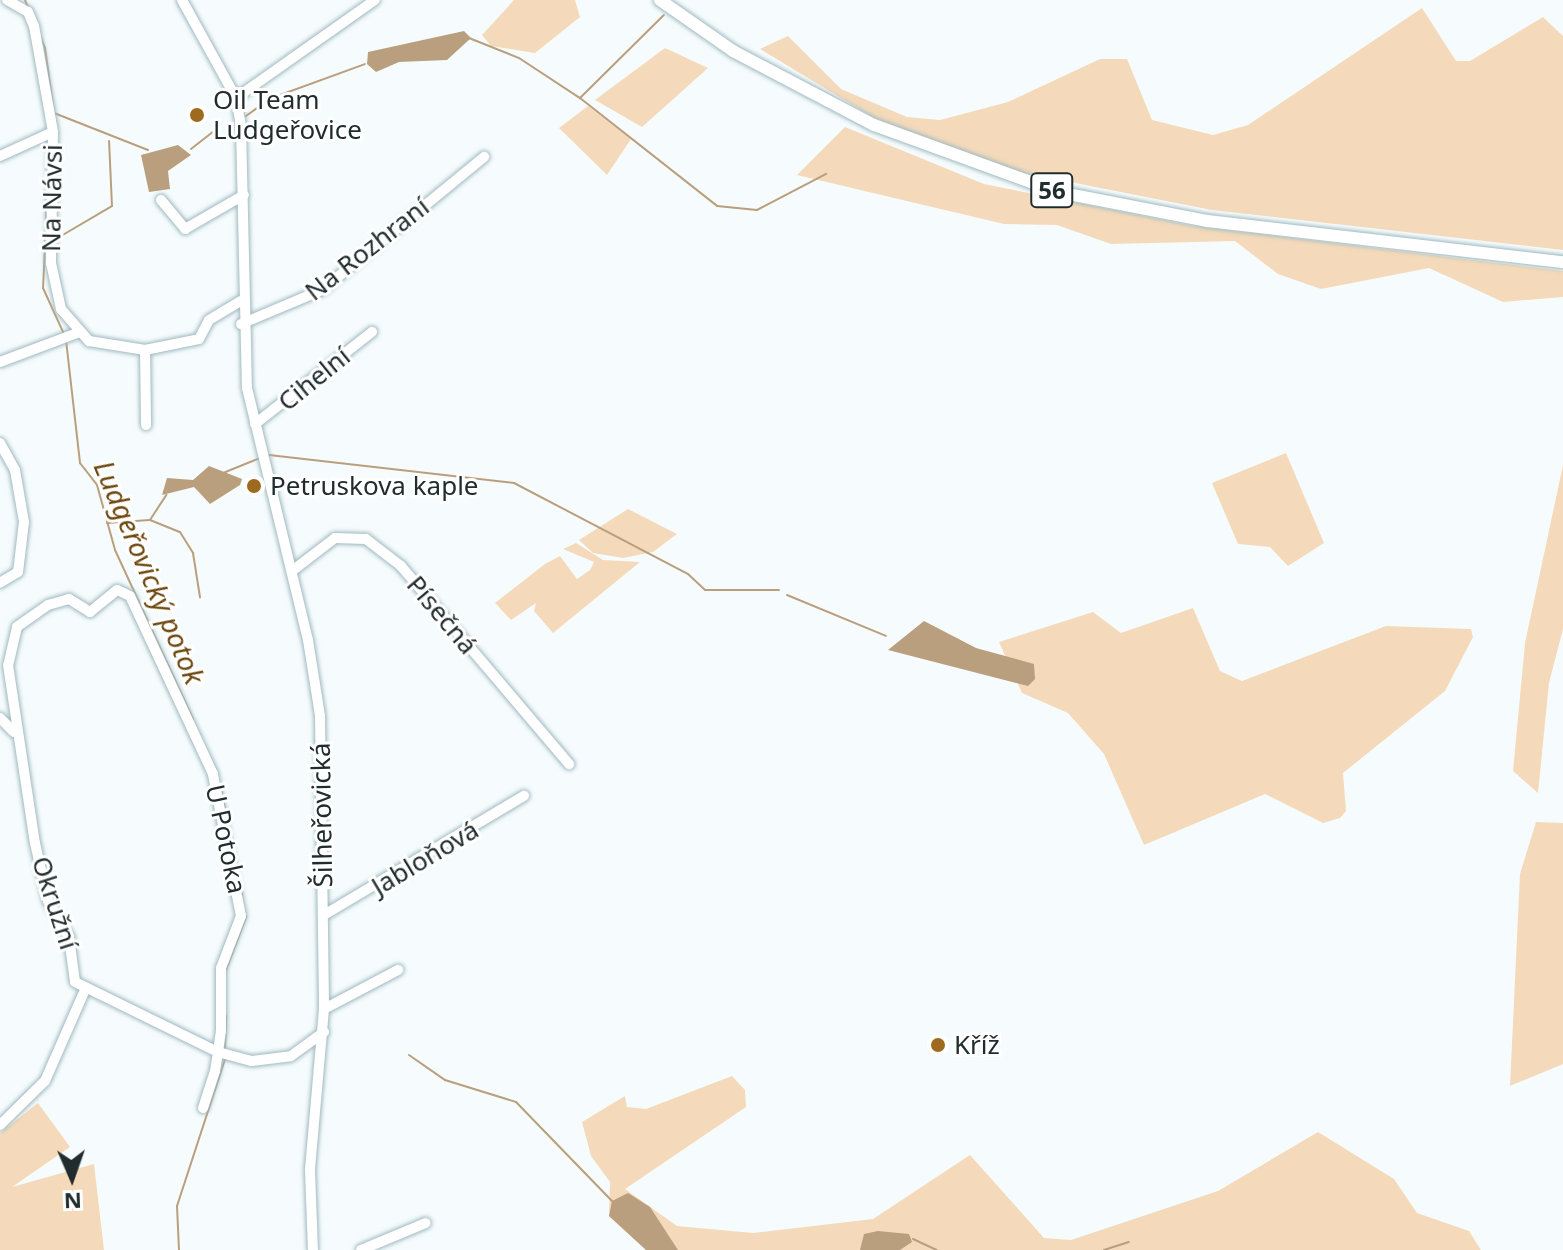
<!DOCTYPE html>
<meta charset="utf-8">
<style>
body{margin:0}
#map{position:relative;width:1563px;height:1250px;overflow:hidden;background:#f6fcfd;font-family:"Noto Sans",sans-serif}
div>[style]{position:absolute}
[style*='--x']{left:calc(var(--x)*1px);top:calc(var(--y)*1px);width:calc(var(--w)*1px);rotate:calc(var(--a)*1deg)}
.green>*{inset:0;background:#f4daba}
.water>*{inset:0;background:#ba9f7e}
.stream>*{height:2px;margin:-1px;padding:0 1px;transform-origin:1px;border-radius:1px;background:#ba9f7e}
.roads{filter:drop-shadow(0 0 2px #9fb9c0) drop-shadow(0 0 2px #9fb9c0)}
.minor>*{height:10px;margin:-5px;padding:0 5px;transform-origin:5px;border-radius:5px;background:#fff}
.major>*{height:12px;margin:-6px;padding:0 6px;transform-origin:6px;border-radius:6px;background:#fff}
.dots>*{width:22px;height:22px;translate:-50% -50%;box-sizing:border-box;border:4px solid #fff;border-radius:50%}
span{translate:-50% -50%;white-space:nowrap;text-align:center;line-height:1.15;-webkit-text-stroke:6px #fff;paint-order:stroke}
.shield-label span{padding:2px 6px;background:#fff;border:2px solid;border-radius:6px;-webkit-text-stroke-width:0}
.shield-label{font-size:24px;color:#212c2e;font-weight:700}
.poi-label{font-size:26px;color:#212c2e}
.left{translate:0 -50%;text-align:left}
.street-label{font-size:26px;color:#212c2e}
.water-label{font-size:28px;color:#6c460d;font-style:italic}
.north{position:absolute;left:32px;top:1138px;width:80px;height:80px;-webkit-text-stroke:6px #fff;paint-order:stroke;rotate:178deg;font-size:22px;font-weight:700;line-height:32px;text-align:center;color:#212c2e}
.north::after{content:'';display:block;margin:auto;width:28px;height:36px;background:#212c2e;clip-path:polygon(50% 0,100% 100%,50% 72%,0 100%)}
</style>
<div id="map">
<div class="green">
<div style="clip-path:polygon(514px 0,575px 0,580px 17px,535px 53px,491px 46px,482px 35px)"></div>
<div style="clip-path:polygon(1422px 8px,1456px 61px,1470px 61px,1543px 17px,1563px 36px,1563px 250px,1212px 210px,995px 167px,876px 119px,760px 49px,788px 36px,841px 89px,907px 117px,940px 120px,1008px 102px,1100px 59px,1127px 59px,1152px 120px,1213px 135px,1248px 125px)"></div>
<div style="clip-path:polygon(665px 48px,708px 68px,642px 127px,595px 100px)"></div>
<div style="clip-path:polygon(588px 106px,631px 139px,607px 175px,559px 128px)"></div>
<div style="clip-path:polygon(845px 127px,984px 184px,1193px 226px,1563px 271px,1563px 297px,1503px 302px,1429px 268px,1321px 289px,1278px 274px,1235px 241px,1111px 244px,1057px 225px,1004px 224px,797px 175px)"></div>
<div style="clip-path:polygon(1286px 453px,1324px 543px,1288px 566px,1270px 547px,1238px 544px,1212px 483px)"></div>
<div style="clip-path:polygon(1563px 465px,1563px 629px,1549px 683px,1538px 793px,1513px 771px,1525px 643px)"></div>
<div style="clip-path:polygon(628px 509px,677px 534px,653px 552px,623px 558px,593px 553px,579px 540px)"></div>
<div style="clip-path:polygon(576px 543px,603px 560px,640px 562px,553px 633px,534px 611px,536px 603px,511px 620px,495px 603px,545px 564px,560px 556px,577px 579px,590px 570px,594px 562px,563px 549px)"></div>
<div style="clip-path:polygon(1193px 608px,1220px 671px,1242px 681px,1386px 626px,1471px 629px,1473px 637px,1445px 691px,1343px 773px,1346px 811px,1340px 818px,1323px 823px,1265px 794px,1144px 845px,1104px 754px,1068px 713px,1022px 693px,999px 642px,1093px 612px,1121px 633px)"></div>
<div style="clip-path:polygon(1536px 822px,1563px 823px,1563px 1064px,1510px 1086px,1520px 874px)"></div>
<div style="clip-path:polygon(732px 1076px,745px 1090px,746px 1107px,625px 1189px,677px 1226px,753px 1233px,873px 1219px,970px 1155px,1044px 1238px,1071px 1240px,1218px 1191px,1318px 1132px,1394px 1179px,1417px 1213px,1469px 1231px,1481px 1250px,646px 1250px,609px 1216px,610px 1182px,591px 1156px,582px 1122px,625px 1096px,627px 1107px,646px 1109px)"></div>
<div style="clip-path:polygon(38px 1103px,70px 1147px,12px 1187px,94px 1164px,104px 1250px,0 1250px,0 1133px)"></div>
</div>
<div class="water">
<div style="clip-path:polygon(464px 31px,471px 38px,447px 60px,399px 62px,376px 72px,367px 64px,368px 52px)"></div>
<div style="clip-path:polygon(178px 145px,191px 155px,168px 171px,170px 189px,149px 192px,141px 155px)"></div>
<div style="clip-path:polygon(209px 466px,242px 479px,240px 485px,210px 504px,194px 487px,162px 495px,167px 478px,193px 480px)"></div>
<div style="clip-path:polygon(924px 621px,976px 648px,1034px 664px,1035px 679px,1028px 686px,888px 650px)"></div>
<div style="clip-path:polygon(628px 1193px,650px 1207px,678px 1250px,646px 1250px,609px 1216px,612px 1201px)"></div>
<div style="clip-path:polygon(878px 1231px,909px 1234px,912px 1242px,900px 1250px,860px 1250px,864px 1234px)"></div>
</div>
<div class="stream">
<div style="--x:25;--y:0;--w:52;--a:67.4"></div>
<div style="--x:45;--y:48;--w:66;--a:82.1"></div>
<div style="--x:54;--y:113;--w:101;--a:21.5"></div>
<div style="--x:469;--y:38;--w:54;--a:21.8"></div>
<div style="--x:519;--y:58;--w:73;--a:33.3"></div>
<div style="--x:580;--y:98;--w:174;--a:38.2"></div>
<div style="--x:717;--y:206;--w:40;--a:5.7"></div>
<div style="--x:757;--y:210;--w:78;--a:-27.6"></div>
<div style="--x:580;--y:98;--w:118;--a:-44.7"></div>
<div style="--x:246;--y:116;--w:29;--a:-36"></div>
<div style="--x:269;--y:99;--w:102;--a:-20"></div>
<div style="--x:191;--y:149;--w:34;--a:-38"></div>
<div style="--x:47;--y:201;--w:87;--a:92.6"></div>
<div style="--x:43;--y:288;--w:51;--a:65.5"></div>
<div style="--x:61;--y:236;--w:59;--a:-30.5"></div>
<div style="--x:112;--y:206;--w:65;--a:-92.6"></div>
<div style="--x:66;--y:340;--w:124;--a:83.5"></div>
<div style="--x:80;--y:463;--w:28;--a:52"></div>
<div style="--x:97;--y:485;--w:67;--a:74.5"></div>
<div style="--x:115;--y:550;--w:186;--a:65.2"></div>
<div style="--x:269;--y:455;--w:247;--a:6.5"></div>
<div style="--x:514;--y:483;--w:196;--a:27.6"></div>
<div style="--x:688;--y:574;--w:23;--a:43"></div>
<div style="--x:705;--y:590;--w:74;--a:0"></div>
<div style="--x:223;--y:473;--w:38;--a:-22"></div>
<div style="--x:150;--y:520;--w:32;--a:22"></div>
<div style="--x:180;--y:532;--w:25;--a:58"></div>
<div style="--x:193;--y:553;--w:45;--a:81"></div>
<div style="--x:107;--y:523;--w:43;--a:-4"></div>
<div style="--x:150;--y:520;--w:30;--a:-57"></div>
<div style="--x:787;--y:595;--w:107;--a:22.5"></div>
<div style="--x:220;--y:784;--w:113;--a:78.8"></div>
<div style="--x:226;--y:970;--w:57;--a:-69.3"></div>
<div style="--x:225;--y:1049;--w:33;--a:-88"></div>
<div style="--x:409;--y:1055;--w:44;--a:34.8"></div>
<div style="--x:445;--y:1080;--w:74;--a:17.2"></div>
<div style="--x:516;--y:1102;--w:139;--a:45.9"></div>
<div style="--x:913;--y:1239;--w:26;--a:25"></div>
<div style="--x:179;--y:1250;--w:44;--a:-92.6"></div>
<div style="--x:177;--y:1206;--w:155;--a:-71.9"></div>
<div style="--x:1104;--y:1250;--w:26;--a:-18"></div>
</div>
<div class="roads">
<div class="minor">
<div style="--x:7;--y:0;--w:24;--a:30"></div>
<div style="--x:28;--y:12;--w:15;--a:67"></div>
<div style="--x:34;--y:26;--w:108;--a:79.8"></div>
<div style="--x:53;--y:132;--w:131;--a:90.9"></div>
<div style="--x:51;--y:263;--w:47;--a:77.7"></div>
<div style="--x:61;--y:309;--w:43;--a:48.8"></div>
<div style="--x:89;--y:341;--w:57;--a:9.1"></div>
<div style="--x:145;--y:350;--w:55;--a:-11.5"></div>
<div style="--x:199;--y:339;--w:21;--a:-62"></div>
<div style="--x:209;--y:320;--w:37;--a:-31"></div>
<div style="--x:182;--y:0;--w:112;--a:61.1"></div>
<div style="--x:236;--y:98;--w:28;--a:80"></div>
<div style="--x:241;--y:126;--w:262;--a:88.7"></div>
<div style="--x:247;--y:388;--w:259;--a:76.4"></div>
<div style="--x:308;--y:640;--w:77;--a:81"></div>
<div style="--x:320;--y:716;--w:293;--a:89.2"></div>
<div style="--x:324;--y:1009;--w:162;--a:95"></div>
<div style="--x:310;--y:1170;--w:80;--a:87.9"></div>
<div style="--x:236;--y:98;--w:170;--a:-35.2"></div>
<div style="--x:0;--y:156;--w:58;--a:-24.4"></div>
<div style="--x:161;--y:200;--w:38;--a:50"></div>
<div style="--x:185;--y:229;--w:68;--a:-30"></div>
<div style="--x:241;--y:324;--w:88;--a:-22.8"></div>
<div style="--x:322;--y:290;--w:210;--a:-39.4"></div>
<div style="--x:145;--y:350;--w:75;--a:89.2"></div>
<div style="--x:0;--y:362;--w:85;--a:-20.6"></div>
<div style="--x:255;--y:424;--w:149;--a:-38.2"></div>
<div style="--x:0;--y:443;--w:31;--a:61"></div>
<div style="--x:15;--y:470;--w:53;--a:80.2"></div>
<div style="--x:24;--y:522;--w:50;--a:96.8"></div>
<div style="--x:18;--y:572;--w:21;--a:149"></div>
<div style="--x:292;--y:571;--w:54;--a:-37.5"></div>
<div style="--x:335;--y:538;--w:31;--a:2"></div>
<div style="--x:366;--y:539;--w:44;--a:37.6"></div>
<div style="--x:401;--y:566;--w:260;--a:49.7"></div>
<div style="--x:0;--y:718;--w:20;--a:45"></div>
<div style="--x:324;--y:915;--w:233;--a:-30.8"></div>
<div style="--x:324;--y:1009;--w:84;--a:-27.8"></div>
<div style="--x:203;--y:1108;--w:39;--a:-72"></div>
<div style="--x:215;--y:1071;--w:19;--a:-81"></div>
<div style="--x:218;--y:1052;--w:21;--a:-82"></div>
<div style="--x:221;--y:1031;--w:63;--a:-90"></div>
<div style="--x:221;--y:968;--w:56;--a:-69"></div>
<div style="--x:241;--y:916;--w:145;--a:-101.2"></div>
<div style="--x:213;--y:774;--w:196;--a:-115"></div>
<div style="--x:130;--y:596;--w:14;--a:-155"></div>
<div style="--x:117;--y:590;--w:35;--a:141"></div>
<div style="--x:90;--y:612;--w:25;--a:-148"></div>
<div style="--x:69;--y:599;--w:22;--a:164"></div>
<div style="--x:48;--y:605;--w:38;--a:145"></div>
<div style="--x:17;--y:627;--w:39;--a:103"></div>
<div style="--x:8;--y:665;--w:180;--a:81.4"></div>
<div style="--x:35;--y:843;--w:59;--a:77.4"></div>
<div style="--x:48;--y:901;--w:42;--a:59.7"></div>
<div style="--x:69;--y:937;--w:45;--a:82.4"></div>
<div style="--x:75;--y:982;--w:159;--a:26.1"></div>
<div style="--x:218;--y:1052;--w:35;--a:15"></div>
<div style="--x:252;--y:1061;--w:39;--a:-7"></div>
<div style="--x:291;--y:1056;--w:41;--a:-36"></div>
<div style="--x:0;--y:1125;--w:63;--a:-44.4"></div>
<div style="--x:45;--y:1081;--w:99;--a:-66.3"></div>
<div style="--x:361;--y:1250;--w:70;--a:-22.6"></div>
</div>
<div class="major">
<div style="--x:660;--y:0;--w:89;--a:34.9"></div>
<div style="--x:733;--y:51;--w:159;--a:27.7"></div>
<div style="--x:874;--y:125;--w:196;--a:20"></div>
<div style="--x:1058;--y:192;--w:152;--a:11"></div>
<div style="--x:1207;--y:221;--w:358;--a:6.6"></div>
</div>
</div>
<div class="dots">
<div style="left:197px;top:115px;background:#9d6a20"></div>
<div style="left:254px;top:486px;background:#9d6a20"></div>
<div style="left:938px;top:1045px;background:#9d6a20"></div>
</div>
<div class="shield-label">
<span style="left:1052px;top:190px">56</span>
</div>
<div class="poi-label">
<span class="left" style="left:213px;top:115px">Oil Team<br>Ludgeřovice</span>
<span class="left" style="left:270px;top:486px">Petruskova kaple</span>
<span class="left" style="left:954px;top:1045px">Kříž</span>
</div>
<div class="street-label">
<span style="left:52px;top:198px;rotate:-89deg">Na Návsi</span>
<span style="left:367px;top:249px;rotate:-38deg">Na Rozhraní</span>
<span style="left:314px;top:379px;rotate:-39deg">Cihelní</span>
<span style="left:442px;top:615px;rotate:50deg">Písečná</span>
<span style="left:322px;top:815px;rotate:-91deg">Šilheřovická</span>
<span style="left:226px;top:839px;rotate:78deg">U Potoka</span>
<span style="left:425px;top:858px;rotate:-31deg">Jabloňová</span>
<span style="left:55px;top:903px;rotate:72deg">Okružní</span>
</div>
<div class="water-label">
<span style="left:150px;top:572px;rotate:67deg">Ludgeřovický potok</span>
</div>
<div class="north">N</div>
</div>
